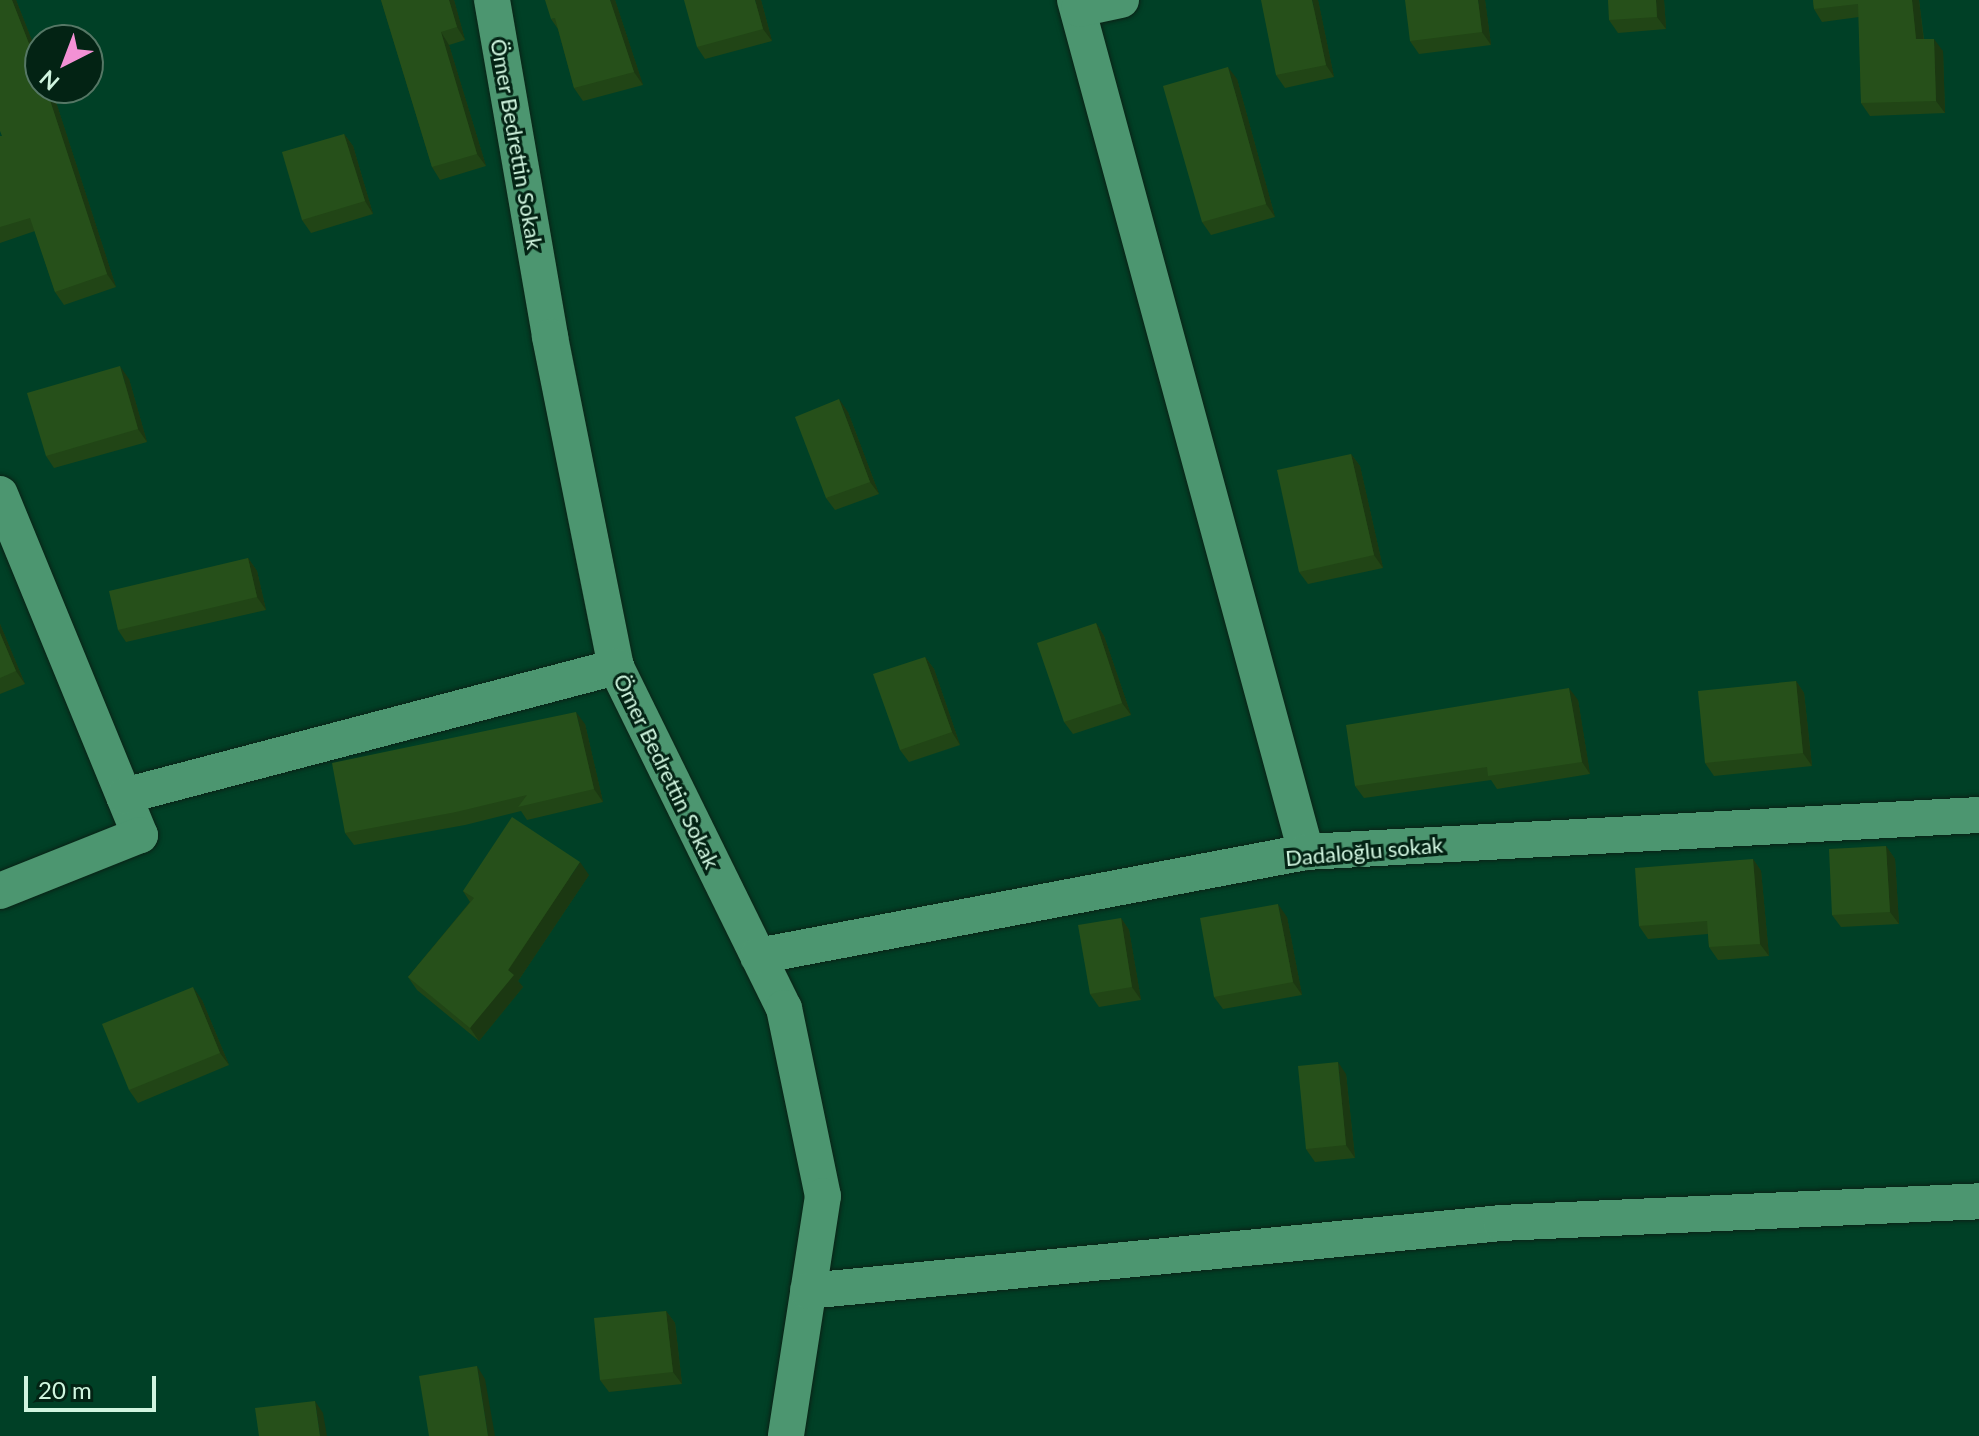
<!DOCTYPE html>
<meta charset="utf-8">
<style>
body{margin:0}
#map{position:relative;width:1979px;height:1436px;overflow:hidden;background:#004026;font-family:Lato,sans-serif}
div>[style]{position:absolute}
[style*='--x']{left:calc(var(--x)*1px);top:calc(var(--y)*1px);width:calc(var(--w)*1px);rotate:calc(var(--a)*1deg)}
.roads{filter:drop-shadow(0 0 2px #0a2216) drop-shadow(0 0 2px #0a2216)}
.minor>*{height:36px;margin:-18px;padding:0 18px;transform-origin:18px;border-radius:18px;background:#4c9670}
.wall>*{inset:0;background:#214516}
.shaded-wall>*{inset:0;background:#1b3812}
.building>*{inset:0;background:#26501a}
span{translate:-50% -50%;white-space:nowrap;text-align:center;line-height:1.15;-webkit-text-stroke:6px #032314;paint-order:stroke}
.street-label{font-size:22px;color:#d0f5df}
.north{position:absolute;left:24px;top:24px;width:80px;height:80px;box-sizing:border-box;background:#032314;border:2px solid #557765;border-radius:50%;rotate:222deg;font-size:22px;font-weight:700;line-height:32px;text-align:center;color:#d0f5df}
.north::after{content:'';display:block;margin:auto;width:28px;height:36px;background:#f391d5;clip-path:polygon(50% 0,100% 100%,50% 72%,0 100%)}
.scale{position:absolute;left:24px;top:1376px;width:132px;height:36px;box-sizing:border-box;border:4px solid #d0f5df;border-top:0;padding-left:10px;font-size:24px;line-height:28px;white-space:nowrap;color:#d0f5df;-webkit-text-stroke:6px #032314;paint-order:stroke}
</style>
<div id="map">
<div class="roads">
<div class="minor">
<div style="--x:492;--y:0;--w:342;--a:80.2"></div>
<div style="--x:550;--y:337;--w:337;--a:78.7"></div>
<div style="--x:616;--y:667;--w:380;--a:63.8"></div>
<div style="--x:784;--y:1008;--w:192;--a:78.3"></div>
<div style="--x:823;--y:1196;--w:243;--a:98.8"></div>
<div style="--x:1075;--y:0;--w:883;--a:74.83"></div>
<div style="--x:1079;--y:9;--w:43;--a:-12.1"></div>
<div style="--x:0;--y:494;--w:369;--a:67.7"></div>
<div style="--x:140;--y:835;--w:151;--a:158.2"></div>
<div style="--x:124;--y:796;--w:509;--a:-14.69"></div>
<div style="--x:758;--y:956;--w:558;--a:-10.75"></div>
<div style="--x:1306;--y:852;--w:674;--a:-3.15"></div>
<div style="--x:808;--y:1291;--w:696;--a:-5.6"></div>
<div style="--x:1501;--y:1223;--w:479;--a:-2.6"></div>
</div>
</div>
<div class="wall">
<div style="clip-path:polygon(0 0,16px 0,40px 61px,40px 88px,50px 88px,55px 99px,116px 287px,64px 305px,55px 292px,35px 231px,0 243px,0 136px,2px 136px)"></div>
<div style="clip-path:polygon(381px 0,454px 0,465px 40px,449px 45px,486px 166px,440px 180px,432px 167px)"></div>
<div style="clip-path:polygon(615px 0,643px 85px,583px 101px,574px 88px,558px 29px,551px 19px)"></div>
<div style="clip-path:polygon(761px 0,772px 41px,705px 59px,697px 47px)"></div>
<div style="clip-path:polygon(1318px 0,1334px 77px,1285px 88px,1276px 75px)"></div>
<div style="clip-path:polygon(1485px 0,1491px 45px,1419px 54px,1410px 41px)"></div>
<div style="clip-path:polygon(1664px 0,1666px 29px,1618px 33px,1609px 20px)"></div>
<div style="clip-path:polygon(1813px 0,1919px 0,1924px 39px,1943px 51px,1945px 113px,1870px 116px,1861px 103px,1859px 17px,1822px 22px,1814px 9px)"></div>
<div style="clip-path:polygon(1237px 79px,1275px 217px,1211px 235px,1202px 222px)"></div>
<div style="clip-path:polygon(344px 134px,353px 146px,373px 214px,311px 233px,302px 220px)"></div>
<div style="clip-path:polygon(129px 379px,147px 442px,54px 468px,46px 456px)"></div>
<div style="clip-path:polygon(848px 412px,879px 494px,835px 510px,826px 498px)"></div>
<div style="clip-path:polygon(1351px 454px,1360px 466px,1383px 568px,1308px 584px,1299px 572px)"></div>
<div style="clip-path:polygon(248px 558px,257px 571px,266px 610px,126px 642px,118px 630px)"></div>
<div style="clip-path:polygon(1096px 623px,1104px 636px,1131px 715px,1073px 734px,1064px 722px)"></div>
<div style="clip-path:polygon(0 624px,25px 684px,0 694px)"></div>
<div style="clip-path:polygon(925px 657px,934px 669px,960px 745px,909px 762px,900px 750px)"></div>
<div style="clip-path:polygon(1796px 681px,1804px 693px,1812px 766px,1714px 776px,1705px 763px)"></div>
<div style="clip-path:polygon(1578px 700px,1590px 774px,1497px 789px,1491px 780px,1364px 798px,1355px 786px)"></div>
<div style="clip-path:polygon(585px 724px,603px 802px,527px 820px,521px 811px,465px 825px,354px 845px,345px 833px)"></div>
<div style="clip-path:polygon(1886px 846px,1895px 859px,1899px 924px,1841px 927px,1832px 915px)"></div>
<div style="clip-path:polygon(1753px 859px,1761px 871px,1769px 956px,1718px 960px,1709px 947px,1708px 934px,1648px 939px,1639px 926px)"></div>
<div style="clip-path:polygon(589px 875px,518px 981px,523px 987px,479px 1041px,417px 990px,408px 977px,470px 902px,463px 891px)"></div>
<div style="clip-path:polygon(1287px 917px,1302px 995px,1223px 1009px,1214px 997px)"></div>
<div style="clip-path:polygon(1121px 918px,1129px 930px,1141px 1000px,1099px 1007px,1090px 994px)"></div>
<div style="clip-path:polygon(202px 1000px,229px 1065px,138px 1103px,129px 1090px)"></div>
<div style="clip-path:polygon(1346px 1074px,1355px 1158px,1315px 1162px,1306px 1149px)"></div>
<div style="clip-path:polygon(666px 1311px,675px 1323px,682px 1384px,609px 1392px,600px 1380px)"></div>
</div>
<div class="shaded-wall">
<div style="clip-path:polygon(12px 0,16px 0,40px 61px,40px 72px)"></div>
<div style="clip-path:polygon(449px 0,454px 0,465px 40px,457px 27px)"></div>
<div style="clip-path:polygon(610px 0,615px 0,643px 85px,634px 72px)"></div>
<div style="clip-path:polygon(755px 0,761px 0,772px 41px,763px 29px)"></div>
<div style="clip-path:polygon(1312px 0,1318px 0,1334px 77px,1326px 65px)"></div>
<div style="clip-path:polygon(1478px 0,1485px 0,1491px 45px,1482px 32px)"></div>
<div style="clip-path:polygon(1656px 0,1664px 0,1666px 29px,1657px 17px)"></div>
<div style="clip-path:polygon(1912px 0,1919px 0,1925px 52px,1916px 39px)"></div>
<div style="clip-path:polygon(441px 32px,449px 45px,486px 166px,477px 154px)"></div>
<div style="clip-path:polygon(1934px 39px,1943px 51px,1945px 113px,1936px 101px)"></div>
<div style="clip-path:polygon(1228px 67px,1237px 79px,1275px 217px,1266px 204px)"></div>
<div style="clip-path:polygon(46px 88px,50px 88px,55px 99px,116px 287px,107px 274px)"></div>
<div style="clip-path:polygon(344px 134px,353px 146px,373px 214px,365px 201px)"></div>
<div style="clip-path:polygon(120px 366px,129px 379px,147px 442px,138px 429px)"></div>
<div style="clip-path:polygon(839px 399px,848px 412px,879px 494px,870px 482px)"></div>
<div style="clip-path:polygon(1351px 454px,1360px 466px,1383px 568px,1374px 555px)"></div>
<div style="clip-path:polygon(248px 558px,257px 571px,266px 610px,257px 597px)"></div>
<div style="clip-path:polygon(1096px 623px,1104px 636px,1131px 715px,1122px 703px)"></div>
<div style="clip-path:polygon(0 624px,25px 684px,16px 671px,0 633px)"></div>
<div style="clip-path:polygon(925px 657px,934px 669px,960px 745px,952px 732px)"></div>
<div style="clip-path:polygon(1796px 681px,1804px 693px,1812px 766px,1803px 753px)"></div>
<div style="clip-path:polygon(1569px 688px,1578px 700px,1590px 774px,1582px 762px)"></div>
<div style="clip-path:polygon(576px 712px,585px 724px,603px 802px,594px 789px)"></div>
<div style="clip-path:polygon(1886px 846px,1895px 859px,1899px 924px,1890px 912px)"></div>
<div style="clip-path:polygon(1753px 859px,1761px 871px,1769px 956px,1760px 944px)"></div>
<div style="clip-path:polygon(580px 862px,589px 875px,518px 981px,523px 987px,479px 1041px,470px 1028px)"></div>
<div style="clip-path:polygon(1278px 904px,1287px 917px,1302px 995px,1293px 982px)"></div>
<div style="clip-path:polygon(1121px 918px,1129px 930px,1141px 1000px,1132px 987px)"></div>
<div style="clip-path:polygon(193px 987px,202px 1000px,229px 1065px,220px 1053px)"></div>
<div style="clip-path:polygon(1338px 1062px,1346px 1074px,1355px 1158px,1346px 1145px)"></div>
<div style="clip-path:polygon(666px 1311px,675px 1323px,682px 1384px,673px 1372px)"></div>
<div style="clip-path:polygon(477px 1366px,485px 1379px,495px 1436px,488px 1436px)"></div>
<div style="clip-path:polygon(315px 1401px,323px 1413px,327px 1436px,320px 1436px)"></div>
</div>
<div class="building">
<div style="clip-path:polygon(0 0,12px 0,40px 72px,40px 88px,46px 88px,107px 274px,55px 292px,30px 218px,0 227px,0 136px,2px 136px,0 131px)"></div>
<div style="clip-path:polygon(381px 0,449px 0,457px 27px,441px 32px,477px 154px,432px 167px)"></div>
<div style="clip-path:polygon(545px 0,610px 0,634px 72px,574px 88px,555px 18px,551px 19px)"></div>
<div style="clip-path:polygon(684px 0,755px 0,763px 29px,697px 47px)"></div>
<div style="clip-path:polygon(1261px 0,1312px 0,1326px 65px,1276px 75px)"></div>
<div style="clip-path:polygon(1405px 0,1478px 0,1482px 32px,1410px 41px)"></div>
<div style="clip-path:polygon(1608px 0,1656px 0,1657px 17px,1609px 20px)"></div>
<div style="clip-path:polygon(1813px 0,1912px 0,1916px 39px,1934px 39px,1936px 101px,1861px 103px,1858px 4px,1814px 9px)"></div>
<div style="clip-path:polygon(1228px 67px,1266px 204px,1202px 222px,1163px 86px)"></div>
<div style="clip-path:polygon(344px 134px,365px 201px,302px 220px,282px 152px)"></div>
<div style="clip-path:polygon(120px 366px,138px 429px,46px 456px,27px 393px)"></div>
<div style="clip-path:polygon(839px 399px,870px 482px,826px 498px,795px 417px)"></div>
<div style="clip-path:polygon(1351px 454px,1374px 555px,1299px 572px,1277px 470px)"></div>
<div style="clip-path:polygon(248px 558px,257px 597px,118px 630px,109px 591px)"></div>
<div style="clip-path:polygon(1096px 623px,1122px 703px,1064px 722px,1037px 643px)"></div>
<div style="clip-path:polygon(0 633px,16px 671px,0 678px)"></div>
<div style="clip-path:polygon(925px 657px,952px 732px,900px 750px,873px 674px)"></div>
<div style="clip-path:polygon(1796px 681px,1803px 753px,1705px 763px,1698px 691px)"></div>
<div style="clip-path:polygon(1569px 688px,1582px 762px,1488px 776px,1487px 767px,1355px 786px,1346px 725px)"></div>
<div style="clip-path:polygon(576px 712px,594px 789px,518px 807px,527px 795px,456px 812px,345px 833px,332px 763px)"></div>
<div style="clip-path:polygon(512px 817px,580px 862px,508px 970px,514px 975px,470px 1028px,408px 977px,474px 898px,463px 891px)"></div>
<div style="clip-path:polygon(1886px 846px,1890px 912px,1832px 915px,1829px 849px)"></div>
<div style="clip-path:polygon(1753px 859px,1760px 944px,1709px 947px,1707px 921px,1639px 926px,1635px 868px)"></div>
<div style="clip-path:polygon(1278px 904px,1293px 982px,1214px 997px,1200px 918px)"></div>
<div style="clip-path:polygon(1121px 918px,1132px 987px,1090px 994px,1078px 925px)"></div>
<div style="clip-path:polygon(193px 987px,220px 1053px,129px 1090px,102px 1024px)"></div>
<div style="clip-path:polygon(1338px 1062px,1346px 1145px,1306px 1149px,1298px 1066px)"></div>
<div style="clip-path:polygon(666px 1311px,673px 1372px,600px 1380px,594px 1318px)"></div>
<div style="clip-path:polygon(477px 1366px,488px 1436px,429px 1436px,419px 1376px)"></div>
<div style="clip-path:polygon(315px 1401px,320px 1436px,259px 1436px,255px 1408px)"></div>
</div>
<div class="street-label">
<span style="left:517px;top:144px;rotate:80deg">Ömer Bedrettin Sokak</span>
<span style="left:667px;top:771px;rotate:64deg">Ömer Bedrettin Sokak</span>
<span style="left:1364px;top:851px;rotate:-5deg">Dadaloğlu sokak</span>
</div>
<div class="north">N</div>
<div class="scale">20 m</div>
</div>
